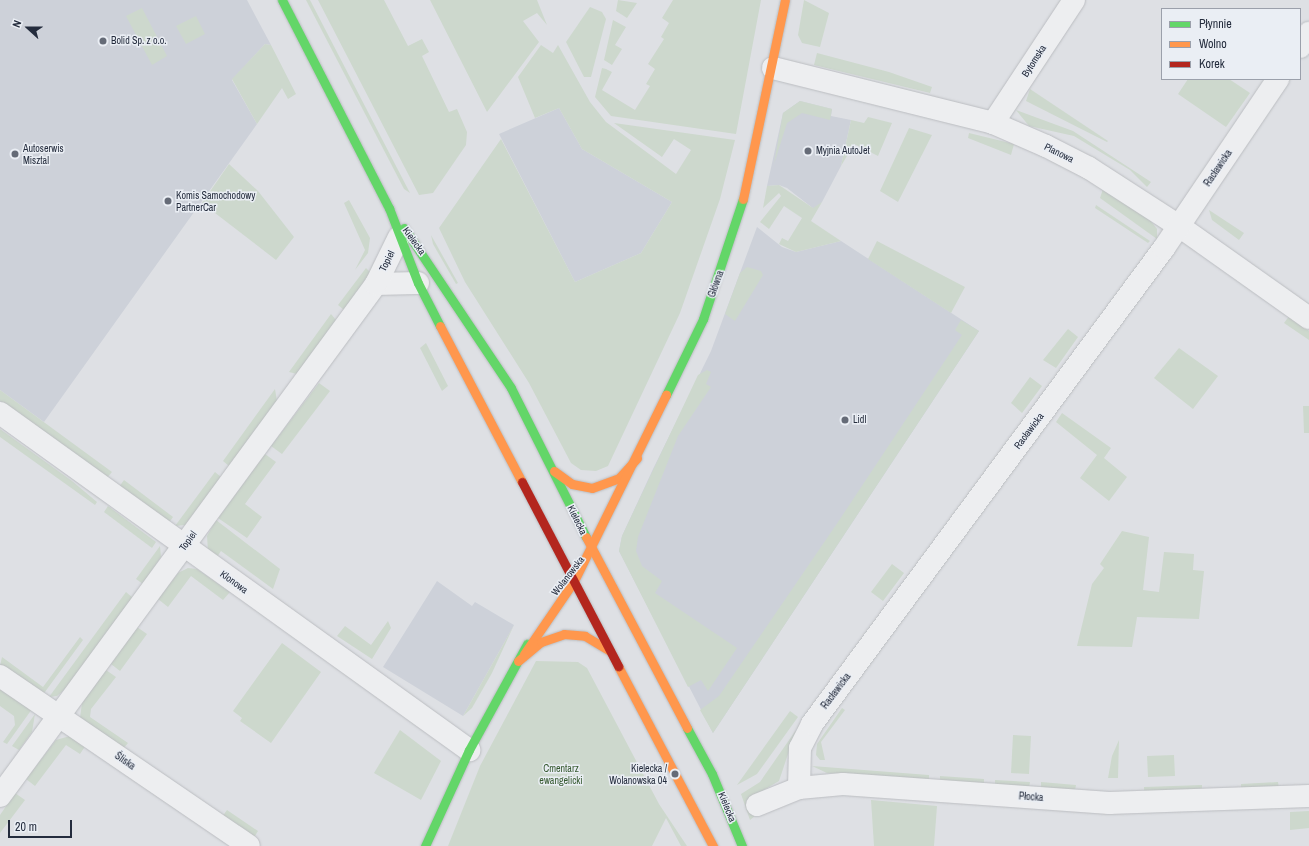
<!DOCTYPE html>
<meta charset="utf-8">
<style>
body{margin:0}
#map{position:relative;width:1309px;height:846px;overflow:hidden;background:#dee0e4;font-family:"Archivo Narrow",sans-serif}
div>[style]{position:absolute}
[style*='--x']{left:calc(var(--x)*1px);top:calc(var(--y)*1px);width:calc(var(--w)*1px);rotate:calc(var(--a)*1deg)}
.built>*{inset:0;background:#cdd1d9}
.green>*{inset:0;background:#cdd8cd}
.roads{filter:drop-shadow(0 0 1px #bbbdc1) drop-shadow(0 0 1px #bbbdc1)}
.street>*{height:22px;margin:-11px;padding:0 11px;transform-origin:11px;border-radius:11px;background:#edeef0}
.fast>*{height:9px;margin:-4.5px;padding:0 4.5px;transform-origin:4.5px;border-radius:4.5px;background:#63d668}
.slow>*{height:9px;margin:-4.5px;padding:0 4.5px;transform-origin:4.5px;border-radius:4.5px;background:#ff974d}
.jam>*{height:9px;margin:-4.5px;padding:0 4.5px;transform-origin:4.5px;border-radius:4.5px;background:#b3261e}
.dots>*{width:11px;height:11px;translate:-50% -50%;box-sizing:border-box;border:2px solid #eaeef4;border-radius:50%}
span{translate:-50% -50%;white-space:nowrap;text-align:center;line-height:1.15;-webkit-text-stroke:3px #eaeef4;paint-order:stroke}
.poi-label{font-size:10px;color:#242c3d}
.left{translate:0 -50%;text-align:left}
.right{translate:-100% -50%;text-align:right}
.street-label{font-size:10px;color:#242c3d}
.park-label{font-size:10px;color:#365a30}
.legend{position:absolute;left:1161px;top:8px;width:140px;height:72px;box-sizing:border-box;background:#eaeef4;border:1px solid #9ba0ab;margin:0;padding:5px 7px;list-style:none;font-size:12px;color:#242c3d}
.legend li{display:flex;align-items:center;gap:8px;height:20px}
.legend b{width:20px;border:1px solid #9ba0ab}
.north{position:absolute;left:8px;top:8px;width:40px;height:40px;-webkit-text-stroke:3px #eaeef4;paint-order:stroke;rotate:291deg;font-size:11px;font-weight:700;line-height:16px;text-align:center;color:#242c3d}
.north::after{content:'';display:block;margin:auto;width:14px;height:18px;background:#242c3d;clip-path:polygon(50% 0,100% 100%,50% 72%,0 100%)}
.scale{position:absolute;left:8px;top:820px;width:64px;height:18px;box-sizing:border-box;border:2px solid #242c3d;border-top:0;padding-left:5px;font-size:12px;line-height:14px;white-space:nowrap;color:#242c3d;-webkit-text-stroke:3px #eaeef4;paint-order:stroke}
</style>
<div id="map">
<div class="built">
<div style="clip-path:polygon(0 0,247px 0,271px 45px,265px 44px,232px 80px,257px 124px,44px 422px,0 390px)"></div>
<div style="clip-path:polygon(800px 101px,832px 109px,831px 116px,851px 120px,841px 166px,822px 202px,814px 209px,787px 188px,779px 185px,767px 186px,783px 113px)"></div>
<div style="clip-path:polygon(559px 108px,582px 149px,672px 202px,641px 253px,575px 282px,499px 134px)"></div>
<div style="clip-path:polygon(757px 227px,782px 247px,796px 252px,841px 241px,979px 331px,713px 733px,619px 551px,622px 536px,653px 469px,711px 351px)"></div>
<div style="clip-path:polygon(437px 581px,472px 606px,475px 602px,514px 625px,463px 716px,383px 667px)"></div>
</div>
<div class="green">
<div style="clip-path:polygon(306px 0,310px 0,410px 193px,404px 189px)"></div>
<div style="clip-path:polygon(318px 0,384px 0,408px 46px,422px 39px,429px 52px,422px 56px,449px 112px,457px 109px,467px 132px,466px 145px,433px 193px,419px 195px)"></div>
<div style="clip-path:polygon(430px 0,537px 0,547px 25px,537px 13px,523px 21px,539px 42px,487px 112px)"></div>
<div style="clip-path:polygon(618px 0,637px 3px,627px 18px,616px 11px)"></div>
<div style="clip-path:polygon(673px 0,761px 0,736px 134px,611px 116px,595px 97px,602px 68px,606px 69px,612px 72px,602px 90px,635px 110px,650px 86px,646px 84px,655px 69px,648px 64px,664px 39px,661px 37px,669px 23px,662px 18px)"></div>
<div style="clip-path:polygon(804px 0,829px 13px,820px 47px,802px 43px,798px 35px)"></div>
<div style="clip-path:polygon(590px 7px,602px 12px,606px 19px,591px 77px,584px 77px,566px 42px)"></div>
<div style="clip-path:polygon(142px 8px,167px 56px,152px 65px,126px 16px)"></div>
<div style="clip-path:polygon(196px 16px,205px 34px,186px 44px,176px 26px)"></div>
<div style="clip-path:polygon(613px 20px,626px 27px,615px 45px,622px 49px,612px 65px,604px 60px)"></div>
<div style="clip-path:polygon(265px 44px,271px 45px,296px 94px,288px 99px,282px 88px,257px 124px,232px 79px)"></div>
<div style="clip-path:polygon(541px 45px,553px 53px,558px 45px,590px 102px,606px 122px,676px 174px,691px 150px,674px 139px,662px 157px,614px 123px,735px 140px,720px 199px,680px 313px,608px 466px,596px 471px,581px 470px,571px 463px,529px 383px,465px 282px,439px 228px,501px 139px,575px 282px,641px 253px,672px 202px,582px 149px,559px 108px,535px 118px,518px 77px)"></div>
<div style="clip-path:polygon(817px 53px,889px 72px,932px 87px,930px 93px,814px 65px)"></div>
<div style="clip-path:polygon(1188px 79px,1229px 79px,1250px 93px,1226px 127px,1178px 94px)"></div>
<div style="clip-path:polygon(1030px 89px,1108px 141px,1107px 142px,1026px 101px)"></div>
<div style="clip-path:polygon(800px 101px,832px 109px,830px 120px,802px 113px,787px 123px,774px 164px,783px 113px)"></div>
<div style="clip-path:polygon(1016px 110px,1073px 131px,1151px 182px,1147px 187px,1130px 170px,1074px 136px,1029px 126px)"></div>
<div style="clip-path:polygon(868px 117px,892px 123px,878px 156px,854px 144px,841px 166px,851px 120px,864px 123px)"></div>
<div style="clip-path:polygon(909px 128px,932px 135px,898px 202px,880px 191px)"></div>
<div style="clip-path:polygon(969px 133px,1014px 144px,1011px 155px,968px 138px)"></div>
<div style="clip-path:polygon(229px 164px,258px 191px,294px 237px,276px 260px,202px 203px)"></div>
<div style="clip-path:polygon(779px 185px,813px 208px,822px 202px,811px 221px,841px 241px,796px 252px,779px 244px,782px 238px,788px 241px,802px 218px,784px 206px,769px 229px,760px 222px,781px 196px,779px 193px,763px 208px,767px 186px)"></div>
<div style="clip-path:polygon(1103px 189px,1150px 220px,1157px 229px,1157px 239px,1100px 198px)"></div>
<div style="clip-path:polygon(349px 200px,370px 238px,368px 253px,355px 270px,365px 250px,344px 203px)"></div>
<div style="clip-path:polygon(1096px 205px,1150px 241px,1148px 243px,1095px 208px)"></div>
<div style="clip-path:polygon(1209px 210px,1244px 233px,1239px 240px,1212px 220px)"></div>
<div style="clip-path:polygon(431px 235px,458px 283px,456px 284px,433px 244px)"></div>
<div style="clip-path:polygon(877px 241px,965px 287px,951px 313px,868px 259px)"></div>
<div style="clip-path:polygon(747px 267px,761px 271px,763px 275px,735px 321px,725px 314px,740px 273px)"></div>
<div style="clip-path:polygon(366px 268px,372px 274px,344px 310px,338px 305px)"></div>
<div style="clip-path:polygon(331px 314px,336px 320px,297px 374px,289px 372px)"></div>
<div style="clip-path:polygon(1290px 315px,1309px 331px,1309px 340px,1284px 323px)"></div>
<div style="clip-path:polygon(961px 320px,979px 331px,713px 733px,700px 710px,719px 696px,838px 522px,962px 335px,955px 330px)"></div>
<div style="clip-path:polygon(1068px 329px,1078px 337px,1056px 368px,1043px 360px)"></div>
<div style="clip-path:polygon(426px 343px,448px 386px,442px 391px,420px 348px)"></div>
<div style="clip-path:polygon(1179px 348px,1218px 376px,1193px 409px,1154px 378px)"></div>
<div style="clip-path:polygon(707px 370px,711px 372px,706px 384px,711px 387px,678px 436px,638px 537px,636px 551px,642px 566px,662px 581px,655px 593px,737px 648px,708px 691px,701px 680px,688px 687px,619px 551px,622px 536px,698px 375px)"></div>
<div style="clip-path:polygon(1030px 377px,1042px 386px,1022px 413px,1011px 403px)"></div>
<div style="clip-path:polygon(319px 383px,330px 391px,282px 454px,271px 446px)"></div>
<div style="clip-path:polygon(275px 389px,277px 401px,229px 466px,223px 461px)"></div>
<div style="clip-path:polygon(0 390px,112px 472px,106px 479px,0 401px)"></div>
<div style="clip-path:polygon(1303px 406px,1309px 406px,1309px 433px,1304px 433px)"></div>
<div style="clip-path:polygon(1062px 413px,1111px 448px,1104px 458px,1127px 477px,1109px 501px,1080px 478px,1097px 455px,1056px 422px)"></div>
<div style="clip-path:polygon(0 429px,72px 481px,97px 502px,95px 505px,0 437px)"></div>
<div style="clip-path:polygon(265px 454px,276px 462px,245px 504px,262px 517px,247px 538px,218px 518px)"></div>
<div style="clip-path:polygon(215px 472px,221px 477px,185px 525px,175px 526px)"></div>
<div style="clip-path:polygon(124px 480px,173px 517px,168px 524px,119px 487px)"></div>
<div style="clip-path:polygon(108px 506px,156px 542px,152px 548px,104px 512px)"></div>
<div style="clip-path:polygon(216px 520px,280px 569px,273px 589px,221px 551px,217px 557px,208px 551px,207px 536px)"></div>
<div style="clip-path:polygon(1122px 531px,1149px 537px,1143px 590px,1159px 592px,1164px 552px,1194px 554px,1193px 570px,1204px 571px,1199px 619px,1137px 617px,1132px 647px,1077px 646px,1092px 584px,1104px 568px,1100px 564px)"></div>
<div style="clip-path:polygon(160px 546px,161px 557px,143px 584px,136px 579px)"></div>
<div style="clip-path:polygon(892px 564px,904px 573px,883px 601px,871px 592px)"></div>
<div style="clip-path:polygon(188px 568px,197px 569px,230px 592px,223px 600px,191px 576px,168px 607px,158px 599px,178px 573px)"></div>
<div style="clip-path:polygon(126px 592px,133px 598px,70px 685px,57px 696px,49px 697px)"></div>
<div style="clip-path:polygon(388px 621px,391px 628px,372px 659px,337px 636px,345px 626px,371px 645px)"></div>
<div style="clip-path:polygon(514px 625px,492px 673px,472px 708px,463px 716px)"></div>
<div style="clip-path:polygon(137px 627px,147px 634px,120px 671px,111px 664px)"></div>
<div style="clip-path:polygon(80px 637px,83px 640px,42px 696px,0 666px,2px 657px,43px 687px)"></div>
<div style="clip-path:polygon(282px 643px,321px 672px,271px 743px,240px 721px,242px 718px,233px 711px)"></div>
<div style="clip-path:polygon(536px 661px,578px 662px,587px 668px,659px 804px,687px 846px,681px 846px,666px 818px,652px 846px,448px 846px,480px 766px)"></div>
<div style="clip-path:polygon(106px 670px,116px 677px,91px 709px,90px 717px,128px 743px,122px 750px,80px 718px,82px 703px)"></div>
<div style="clip-path:polygon(0 687px,32px 709px,7px 744px,3px 742px,15px 725px,14px 716px,0 706px)"></div>
<div style="clip-path:polygon(842px 708px,845px 710px,821px 742px,825px 760px,820px 760px,816px 755px,817px 744px)"></div>
<div style="clip-path:polygon(790px 711px,798px 717px,757px 774px,737px 785px)"></div>
<div style="clip-path:polygon(35px 714px,32px 732px,19px 750px,12px 746px)"></div>
<div style="clip-path:polygon(400px 730px,441px 761px,421px 800px,374px 773px)"></div>
<div style="clip-path:polygon(796px 730px,779px 781px,747px 800px,755px 816px,750px 820px,741px 794px,760px 782px)"></div>
<div style="clip-path:polygon(1013px 735px,1031px 736px,1029px 774px,1011px 773px)"></div>
<div style="clip-path:polygon(70px 736px,86px 745px,80px 754px,66px 745px,35px 786px,26px 779px,56px 740px)"></div>
<div style="clip-path:polygon(1119px 740px,1118px 778px,1108px 778px,1112px 756px)"></div>
<div style="clip-path:polygon(1174px 755px,1175px 776px,1148px 777px,1147px 756px)"></div>
<div style="clip-path:polygon(812px 766px,929px 775px,929px 781px,827px 773px)"></div>
<div style="clip-path:polygon(940px 776px,984px 779px,984px 785px,940px 782px)"></div>
<div style="clip-path:polygon(995px 780px,1030px 782px,1029px 788px,995px 786px)"></div>
<div style="clip-path:polygon(1041px 782px,1076px 785px,1075px 791px,1041px 789px)"></div>
<div style="clip-path:polygon(1278px 782px,1279px 789px,1241px 791px,1241px 784px)"></div>
<div style="clip-path:polygon(1202px 785px,1202px 792px,1144px 793px,1144px 787px)"></div>
<div style="clip-path:polygon(15px 793px,25px 800px,0 833px,0 815px)"></div>
<div style="clip-path:polygon(871px 800px,937px 806px,934px 846px,874px 846px)"></div>
<div style="clip-path:polygon(227px 810px,258px 831px,253px 839px,222px 817px)"></div>
<div style="clip-path:polygon(1309px 811px,1309px 828px,1290px 830px,1290px 812px)"></div>
</div>
<div class="roads">
<div class="street">
<div style="--x:1300;--y:47;--w:17;--a:-57"></div>
<div style="--x:773;--y:68;--w:227;--a:14"></div>
<div style="--x:993;--y:123;--w:58;--a:23.5"></div>
<div style="--x:1046;--y:146;--w:48;--a:27.1"></div>
<div style="--x:1089;--y:168;--w:107;--a:32.8"></div>
<div style="--x:1179;--y:226;--w:159;--a:35.3"></div>
<div style="--x:993;--y:123;--w:147;--a:-56.6"></div>
<div style="--x:376;--y:284;--w:42;--a:-1.4"></div>
<div style="--x:0;--y:413;--w:578;--a:35.7"></div>
<div style="--x:0;--y:676;--w:301;--a:34.3"></div>
<div style="--x:799;--y:788;--w:40;--a:-88.6"></div>
<div style="--x:800;--y:748;--w:27;--a:-63"></div>
<div style="--x:812;--y:724;--w:592;--a:-53.52"></div>
<div style="--x:1164;--y:248;--w:204;--a:-56"></div>
<div style="--x:0;--y:796;--w:635;--a:-53.71"></div>
<div style="--x:376;--y:284;--w:52;--a:-63.9"></div>
<div style="--x:757;--y:805;--w:45;--a:-22"></div>
<div style="--x:799;--y:788;--w:44;--a:-5.2"></div>
<div style="--x:843;--y:784;--w:267;--a:4.1"></div>
<div style="--x:1109;--y:803;--w:200;--a:-2"></div>
</div>
<div class="fast">
<div style="--x:282;--y:0;--w:234;--a:62.8"></div>
<div style="--x:389;--y:208;--w:80;--a:68.9"></div>
<div style="--x:418;--y:283;--w:48;--a:62.9"></div>
<div style="--x:404;--y:228;--w:192;--a:56.2"></div>
<div style="--x:511;--y:388;--w:167;--a:63.3"></div>
<div style="--x:666;--y:395;--w:85;--a:-64"></div>
<div style="--x:703;--y:319;--w:126;--a:-71.6"></div>
<div style="--x:687;--y:728;--w:52;--a:61.5"></div>
<div style="--x:712;--y:774;--w:78;--a:67.4"></div>
<div style="--x:425;--y:846;--w:106;--a:-65.4"></div>
<div style="--x:469;--y:750;--w:121;--a:-61.3"></div>
</div>
<div class="slow">
<div style="--x:743;--y:199;--w:203;--a:-78.1"></div>
<div style="--x:440;--y:326;--w:176;--a:62.3"></div>
<div style="--x:554;--y:471;--w:22;--a:36"></div>
<div style="--x:572;--y:484;--w:20;--a:11"></div>
<div style="--x:592;--y:488;--w:29;--a:-20"></div>
<div style="--x:619;--y:478;--w:27;--a:-48"></div>
<div style="--x:586;--y:537;--w:216;--a:62.1"></div>
<div style="--x:524;--y:654;--w:88;--a:-55.6"></div>
<div style="--x:574;--y:581;--w:208;--a:-63.7"></div>
<div style="--x:518;--y:661;--w:30;--a:-40"></div>
<div style="--x:541;--y:642;--w:24;--a:-19"></div>
<div style="--x:564;--y:634;--w:21;--a:5"></div>
<div style="--x:585;--y:636;--w:29;--a:31"></div>
<div style="--x:618;--y:666;--w:204;--a:62.2"></div>
</div>
<div class="jam">
<div style="--x:522;--y:482;--w:208;--a:62.4"></div>
</div>
</div>
<div class="dots">
<div style="left:103px;top:41px;background:#656b77"></div>
<div style="left:808px;top:151px;background:#656b77"></div>
<div style="left:15px;top:154px;background:#656b77"></div>
<div style="left:168px;top:201px;background:#656b77"></div>
<div style="left:845px;top:420px;background:#656b77"></div>
<div style="left:675px;top:774px;background:#656b77"></div>
</div>
<div class="poi-label">
<span class="left" style="left:111px;top:41px">Bolid Sp. z o.o.</span>
<span class="left" style="left:23px;top:154px">Autoserwis<br>Misztal</span>
<span class="left" style="left:816px;top:151px">Myjnia AutoJet</span>
<span class="left" style="left:176px;top:201px">Komis Samochodowy<br>PartnerCar</span>
<span class="left" style="left:853px;top:420px">Lidl</span>
<span class="right" style="left:667px;top:774px">Kielecka /<br>Wolanowska 04</span>
</div>
<div class="street-label">
<span style="left:1034px;top:61px;rotate:-57deg">Bytomska</span>
<span style="left:1059px;top:153px;rotate:26deg">Planowa</span>
<span style="left:1218px;top:168px;rotate:-56deg">Racławicka</span>
<span style="left:414px;top:241px;rotate:54deg">Kielecka</span>
<span style="left:387px;top:261px;rotate:-64deg">Topiel</span>
<span style="left:716px;top:284px;rotate:-70deg">Główna</span>
<span style="left:1029px;top:431px;rotate:-53deg">Racławicka</span>
<span style="left:577px;top:520px;rotate:64deg">Kielecka</span>
<span style="left:188px;top:541px;rotate:-54deg">Topiel</span>
<span style="left:568px;top:576px;rotate:-52deg">Wolanowska</span>
<span style="left:234px;top:582px;rotate:36deg">Klonowa</span>
<span style="left:836px;top:691px;rotate:-53deg">Racławicka</span>
<span style="left:125px;top:761px;rotate:35deg">Śliska</span>
<span style="left:1031px;top:797px;rotate:4deg">Płocka</span>
<span style="left:727px;top:807px;rotate:68deg">Kielecka</span>
</div>
<div class="park-label">
<span style="left:561px;top:774px">Cmentarz<br>ewangelicki</span>
</div>
<ul class="legend">
<li><b style="height:5px;background:#63d668"></b>Płynnie</li>
<li><b style="height:5px;background:#ff974d"></b>Wolno</li>
<li><b style="height:5px;background:#b3261e"></b>Korek</li>
</ul>
<div class="north">N</div>
<div class="scale">20 m</div>
</div>
